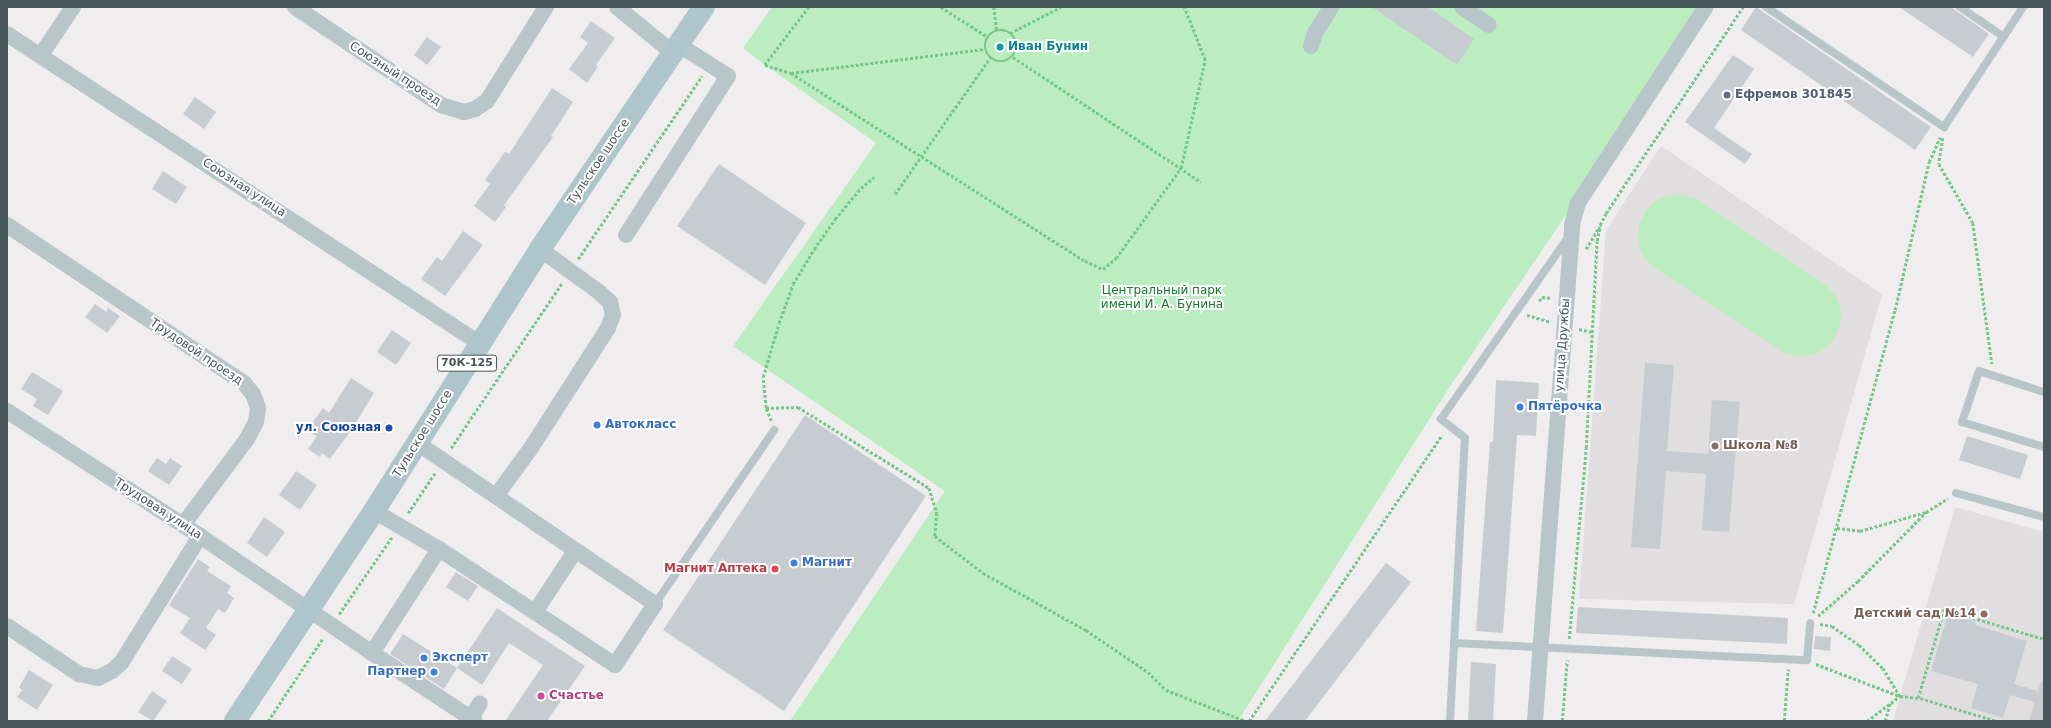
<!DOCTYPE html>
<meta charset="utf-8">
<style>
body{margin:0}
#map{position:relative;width:2051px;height:728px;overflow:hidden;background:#f0edee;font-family:"DejaVu Sans",sans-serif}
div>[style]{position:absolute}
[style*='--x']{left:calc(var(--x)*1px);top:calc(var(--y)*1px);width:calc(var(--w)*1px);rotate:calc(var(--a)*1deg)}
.education>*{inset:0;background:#e1dedf}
.green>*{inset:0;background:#bcedc1}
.building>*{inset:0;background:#c7ccd0}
.path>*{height:2.5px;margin-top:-1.25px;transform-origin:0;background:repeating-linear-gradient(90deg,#75c988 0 3px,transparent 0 5px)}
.path>.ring{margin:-1.25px;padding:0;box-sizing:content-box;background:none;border:2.5px solid #75c988;border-radius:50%}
.lane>*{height:8px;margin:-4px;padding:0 4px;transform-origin:4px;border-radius:4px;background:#b8c6ca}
.street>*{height:16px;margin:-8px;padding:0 8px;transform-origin:8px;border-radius:8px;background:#b8c6ca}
.primary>*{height:22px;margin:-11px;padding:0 11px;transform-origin:11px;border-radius:11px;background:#adc5cb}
.dots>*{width:11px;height:11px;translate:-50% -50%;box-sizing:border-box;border:2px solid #fff;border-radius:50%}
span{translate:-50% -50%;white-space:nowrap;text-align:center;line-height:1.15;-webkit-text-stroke:4px #fff;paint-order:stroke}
.shield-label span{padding:1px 3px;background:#fff;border:1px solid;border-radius:3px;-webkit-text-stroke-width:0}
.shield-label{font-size:11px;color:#46565a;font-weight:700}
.culture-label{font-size:12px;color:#0d838f;font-weight:700}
.left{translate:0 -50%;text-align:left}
.street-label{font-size:12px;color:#46565a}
.service-label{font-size:12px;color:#4e5e75;font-weight:700}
.park-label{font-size:12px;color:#19782e}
.shop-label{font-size:12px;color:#366cbe;font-weight:700}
.right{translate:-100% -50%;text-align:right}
.transit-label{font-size:12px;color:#164399;font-weight:700}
.education-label{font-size:12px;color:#785e54;font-weight:700}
.health-label{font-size:12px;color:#be3a42;font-weight:700}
.hotel-label{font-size:12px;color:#b23c85;font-weight:700}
.frame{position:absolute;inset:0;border:8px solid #46565a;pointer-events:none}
</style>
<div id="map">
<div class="education">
<div style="clip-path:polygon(1661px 146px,1882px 294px,1794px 604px,1579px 599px,1606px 230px)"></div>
<div style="clip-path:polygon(1955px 507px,2044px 532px,2044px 721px,1893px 721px)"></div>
</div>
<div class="green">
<div style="clip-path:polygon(772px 7px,1701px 7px,1675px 53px,1449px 388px,1238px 721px,790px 721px,945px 491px,733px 346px,876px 143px,765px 65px,743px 48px)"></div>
<div style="clip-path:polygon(1680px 195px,1693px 197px,1827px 286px,1836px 297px,1841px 310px,1840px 325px,1835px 338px,1825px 349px,1812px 355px,1797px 356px,1783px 352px,1652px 266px,1642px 254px,1638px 240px,1639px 224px,1646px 211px,1655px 201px,1667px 196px)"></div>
</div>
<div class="building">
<div style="clip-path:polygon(1372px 7px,1428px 7px,1474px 39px,1457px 65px)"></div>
<div style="clip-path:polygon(1756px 7px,1931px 127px,1915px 150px,1741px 30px)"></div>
<div style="clip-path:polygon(1899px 7px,1951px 7px,1989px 34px,1973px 57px)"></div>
<div style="clip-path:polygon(591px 21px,615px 38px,596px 65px,598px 67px,587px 83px,569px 69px,588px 43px,580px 37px)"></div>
<div style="clip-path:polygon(427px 37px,441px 47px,427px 65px,414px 55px)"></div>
<div style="clip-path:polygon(1733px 55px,1754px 69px,1714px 128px,1752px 154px,1745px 164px,1685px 122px)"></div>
<div style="clip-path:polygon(552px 88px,573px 102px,551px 136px,553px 137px,504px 205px,506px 207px,495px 222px,474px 206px,490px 184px,485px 180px,505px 152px,509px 154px)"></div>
<div style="clip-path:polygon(195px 97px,216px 112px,204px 129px,183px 114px)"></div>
<div style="clip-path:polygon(719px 164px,806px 223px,765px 285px,677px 226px)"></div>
<div style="clip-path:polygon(163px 171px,187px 187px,176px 204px,152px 189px)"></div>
<div style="clip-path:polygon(463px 231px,483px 245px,445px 296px,421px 279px,437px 257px,442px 261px)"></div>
<div style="clip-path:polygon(95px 304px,106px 312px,108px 308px,120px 316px,107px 333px,85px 317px)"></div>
<div style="clip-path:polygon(392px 330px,411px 343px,396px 365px,377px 352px)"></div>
<div style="clip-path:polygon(1645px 363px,1674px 365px,1667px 451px,1708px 454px,1712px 400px,1740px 402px,1729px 532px,1702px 530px,1706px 474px,1666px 471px,1660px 549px,1631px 547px)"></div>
<div style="clip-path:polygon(32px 372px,63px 391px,48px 415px,33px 406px,37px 399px,21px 389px)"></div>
<div style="clip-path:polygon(351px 378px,374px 393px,352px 429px,330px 459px,322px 453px,320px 457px,308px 449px,317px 436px,307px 430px,323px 408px,329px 413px)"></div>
<div style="clip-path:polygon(1496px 380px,1539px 383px,1536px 436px,1517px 435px,1503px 633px,1476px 631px,1490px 442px,1493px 442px)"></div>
<div style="clip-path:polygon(805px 415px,926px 496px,784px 711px,663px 630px)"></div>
<div style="clip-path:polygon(1967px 436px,2028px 455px,2020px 479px,1959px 460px)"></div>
<div style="clip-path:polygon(157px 458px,166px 464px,170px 458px,182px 466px,169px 485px,148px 471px)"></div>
<div style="clip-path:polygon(296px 471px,317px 485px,300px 510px,279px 495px)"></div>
<div style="clip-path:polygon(264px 517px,285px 532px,267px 557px,247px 543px)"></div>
<div style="clip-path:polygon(198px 559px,210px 567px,207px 571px,231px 586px,227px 593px,234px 598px,225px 613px,218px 609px,206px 628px,216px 635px,205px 650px,180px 633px,190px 618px,169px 605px)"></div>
<div style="clip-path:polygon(1386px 563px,1411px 582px,1305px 721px,1265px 721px)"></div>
<div style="clip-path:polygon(456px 572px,478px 586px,468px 601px,446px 587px)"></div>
<div style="clip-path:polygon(1578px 607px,1788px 618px,1787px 644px,1576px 633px)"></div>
<div style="clip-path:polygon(497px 608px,585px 666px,547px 721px,505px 721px,543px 665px,509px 643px,482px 685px,457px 668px)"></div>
<div style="clip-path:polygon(1948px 614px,1976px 622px,1975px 625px,2027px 641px,2014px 684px,2038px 691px,2041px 681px,2044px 681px,2044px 721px,2029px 721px,2035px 702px,2010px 695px,2003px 718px,1971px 708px,1978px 684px,1931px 671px)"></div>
<div style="clip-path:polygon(403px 634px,457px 668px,444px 689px,390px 654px)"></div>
<div style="clip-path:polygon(1815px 636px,1831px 637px,1830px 651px,1814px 649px)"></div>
<div style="clip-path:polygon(172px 656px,192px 669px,182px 684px,162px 671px)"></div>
<div style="clip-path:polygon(1471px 662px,1496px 664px,1493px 721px,1468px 721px)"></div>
<div style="clip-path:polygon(29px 670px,53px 685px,37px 710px,17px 697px,22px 690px,19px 687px)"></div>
<div style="clip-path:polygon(152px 691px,167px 701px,153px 721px,138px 712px)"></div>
</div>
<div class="path">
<div style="--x:809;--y:7;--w:73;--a:127.2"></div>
<div style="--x:765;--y:65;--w:27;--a:17"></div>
<div style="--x:791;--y:73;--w:195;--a:-7.1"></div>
<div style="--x:941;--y:7;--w:56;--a:32.6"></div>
<div style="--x:994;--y:7;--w:24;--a:83"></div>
<div class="ring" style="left:985px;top:30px;width:29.5px;height:29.5px"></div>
<div style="--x:1010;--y:33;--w:57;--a:-27"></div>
<div style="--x:1013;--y:57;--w:226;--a:33.6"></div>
<div style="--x:791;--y:73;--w:349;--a:32.6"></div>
<div style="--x:1085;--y:261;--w:20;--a:24"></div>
<div style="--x:1103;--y:269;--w:17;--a:-40"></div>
<div style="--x:1116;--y:258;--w:111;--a:-54.2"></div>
<div style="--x:1181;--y:168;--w:111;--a:-77.5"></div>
<div style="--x:1205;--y:60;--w:57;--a:-111.6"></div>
<div style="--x:1943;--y:138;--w:26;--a:99"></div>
<div style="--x:1939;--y:164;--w:68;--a:60"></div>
<div style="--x:1973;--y:223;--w:142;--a:82.3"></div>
<div style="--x:895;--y:194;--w:166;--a:-55.1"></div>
<div style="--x:1586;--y:249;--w:26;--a:-59"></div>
<div style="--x:578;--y:259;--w:221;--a:-55.9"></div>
<div style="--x:1539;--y:301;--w:5;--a:-53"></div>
<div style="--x:1542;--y:297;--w:10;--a:6"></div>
<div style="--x:1527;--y:315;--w:25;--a:16"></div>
<div style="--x:1579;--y:329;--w:13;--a:13"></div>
<div style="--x:766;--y:408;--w:32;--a:-2"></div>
<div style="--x:798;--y:407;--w:154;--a:31.7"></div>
<div style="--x:929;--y:488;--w:26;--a:72"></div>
<div style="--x:937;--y:513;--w:23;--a:95"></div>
<div style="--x:935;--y:536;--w:61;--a:37.6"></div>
<div style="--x:983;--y:573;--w:118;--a:29"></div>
<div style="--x:1086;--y:630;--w:75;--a:34.1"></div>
<div style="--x:1148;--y:672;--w:25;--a:45"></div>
<div style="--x:1166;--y:690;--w:86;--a:21.2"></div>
<div style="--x:771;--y:421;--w:14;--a:-111"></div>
<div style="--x:766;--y:408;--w:31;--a:-96"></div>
<div style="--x:763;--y:377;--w:56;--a:-73.5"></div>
<div style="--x:779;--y:323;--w:41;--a:-70.3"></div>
<div style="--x:793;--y:284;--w:41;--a:-59"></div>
<div style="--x:814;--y:249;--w:37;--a:-55"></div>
<div style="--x:835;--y:219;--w:40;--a:-50"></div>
<div style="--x:861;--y:188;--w:17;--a:-40"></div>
<div style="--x:451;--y:448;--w:199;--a:-56.1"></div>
<div style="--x:408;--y:513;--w:48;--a:-56"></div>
<div style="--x:1837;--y:528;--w:23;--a:7"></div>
<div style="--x:1860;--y:531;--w:69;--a:-16.1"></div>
<div style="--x:1926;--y:512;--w:26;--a:-32"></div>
<div style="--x:1813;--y:613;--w:314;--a:-74.9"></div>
<div style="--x:1895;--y:310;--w:152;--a:-77.1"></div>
<div style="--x:1929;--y:162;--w:27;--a:-66"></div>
<div style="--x:339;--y:614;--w:93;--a:-55.5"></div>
<div style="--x:1818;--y:616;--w:53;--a:-41.2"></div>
<div style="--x:1858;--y:581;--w:97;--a:-45.4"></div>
<div style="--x:1820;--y:624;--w:12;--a:9"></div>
<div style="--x:1832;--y:626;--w:33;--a:35"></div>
<div style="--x:1859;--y:645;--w:33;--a:44"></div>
<div style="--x:1883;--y:668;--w:33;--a:59"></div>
<div style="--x:1569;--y:639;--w:192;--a:-84.9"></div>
<div style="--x:1586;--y:448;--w:207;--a:-87"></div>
<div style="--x:1597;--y:241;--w:16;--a:-79"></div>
<div style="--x:1600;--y:225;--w:13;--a:-63"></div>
<div style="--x:1606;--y:213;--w:247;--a:-56.4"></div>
<div style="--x:1816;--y:664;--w:90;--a:20.9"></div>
<div style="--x:1900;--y:696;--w:18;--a:6"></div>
<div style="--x:268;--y:721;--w:100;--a:-56.5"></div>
<div style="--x:1249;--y:721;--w:345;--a:-56"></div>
<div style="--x:1562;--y:721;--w:61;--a:-85.3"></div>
<div style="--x:1784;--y:721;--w:52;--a:-85.6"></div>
<div style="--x:1867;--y:721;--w:41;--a:-37.1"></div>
<div style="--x:1885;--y:721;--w:19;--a:-74"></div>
<div style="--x:1995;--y:721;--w:80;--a:-163.4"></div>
<div style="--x:1918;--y:698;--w:93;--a:-73.7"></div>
<div style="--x:1944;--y:609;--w:104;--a:16.7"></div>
</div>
<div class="lane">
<div style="--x:1766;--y:7;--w:215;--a:34"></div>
<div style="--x:1944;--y:127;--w:144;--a:-56.6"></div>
<div style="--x:1960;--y:7;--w:53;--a:34.3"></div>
<div style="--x:2044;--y:392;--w:68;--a:-162.1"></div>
<div style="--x:1979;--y:371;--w:54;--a:108.4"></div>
<div style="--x:1962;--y:422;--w:86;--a:17"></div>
<div style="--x:1956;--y:493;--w:91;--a:15.3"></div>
<div style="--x:655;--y:604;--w:211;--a:-55.6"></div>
<div style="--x:1454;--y:643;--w:353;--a:2.8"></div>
<div style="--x:1807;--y:660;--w:37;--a:-85"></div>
<div style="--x:1450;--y:721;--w:283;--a:-87"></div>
<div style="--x:1465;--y:438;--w:31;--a:-142"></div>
<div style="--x:1441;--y:419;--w:223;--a:-55"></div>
</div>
<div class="street">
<div style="--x:295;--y:7;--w:176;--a:33.9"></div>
<div style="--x:441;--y:105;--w:24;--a:17"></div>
<div style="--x:464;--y:112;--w:11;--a:-15"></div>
<div style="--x:475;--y:109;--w:14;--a:-34"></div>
<div style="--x:487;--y:101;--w:111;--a:-57.9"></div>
<div style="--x:617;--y:7;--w:72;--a:39.4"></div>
<div style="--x:1462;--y:7;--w:32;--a:34"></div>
<div style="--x:7;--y:34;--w:564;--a:33.21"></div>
<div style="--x:1311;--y:46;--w:14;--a:-73"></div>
<div style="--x:1315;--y:33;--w:31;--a:-58"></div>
<div style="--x:41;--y:55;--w:58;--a:-56.3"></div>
<div style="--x:7;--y:225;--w:285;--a:33.7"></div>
<div style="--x:244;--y:383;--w:14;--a:51"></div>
<div style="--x:253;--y:394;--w:15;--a:70"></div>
<div style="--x:258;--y:408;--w:14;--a:98"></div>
<div style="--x:256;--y:422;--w:19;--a:118"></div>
<div style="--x:247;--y:439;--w:107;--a:126.7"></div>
<div style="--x:626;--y:235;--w:189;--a:-57.3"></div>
<div style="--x:728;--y:76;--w:58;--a:-147.7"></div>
<div style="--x:7;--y:411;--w:230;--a:32.9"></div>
<div style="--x:200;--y:536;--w:208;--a:34.2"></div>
<div style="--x:372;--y:653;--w:124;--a:-57.2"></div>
<div style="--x:496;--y:496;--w:59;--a:-53.9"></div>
<div style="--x:531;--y:448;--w:143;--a:-57.3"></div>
<div style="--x:608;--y:328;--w:14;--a:-69"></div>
<div style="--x:613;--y:315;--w:13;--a:-103"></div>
<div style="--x:610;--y:302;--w:15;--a:-138"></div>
<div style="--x:599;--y:292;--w:73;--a:-143.9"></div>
<div style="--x:374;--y:511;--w:75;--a:30.3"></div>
<div style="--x:439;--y:549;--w:211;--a:33.4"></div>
<div style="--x:615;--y:665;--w:73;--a:-56.7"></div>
<div style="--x:655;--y:604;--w:287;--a:-145.9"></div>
<div style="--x:535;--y:612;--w:73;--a:-56.7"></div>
<div style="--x:7;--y:626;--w:87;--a:33.7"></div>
<div style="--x:79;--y:674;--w:19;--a:12"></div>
<div style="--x:98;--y:678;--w:16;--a:-27"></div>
<div style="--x:112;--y:671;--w:12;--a:-42"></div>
<div style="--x:121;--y:663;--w:150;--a:-58.1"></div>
<div style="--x:372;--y:653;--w:123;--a:33.4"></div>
<div style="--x:471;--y:718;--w:17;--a:-59"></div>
<div style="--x:1535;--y:721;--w:497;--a:-85.7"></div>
<div style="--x:1572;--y:225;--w:23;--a:-75"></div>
<div style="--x:1578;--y:203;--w:234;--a:-56.9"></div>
</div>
<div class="primary">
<div style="--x:235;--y:721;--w:252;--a:-56.5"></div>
<div style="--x:374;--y:511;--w:310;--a:-57.6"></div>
<div style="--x:540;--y:249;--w:292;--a:-55.9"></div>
</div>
<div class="dots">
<div style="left:1000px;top:47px;background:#0f9aa8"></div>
<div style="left:1727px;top:95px;background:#5c6f8a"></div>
<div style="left:1520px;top:407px;background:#3f7fe0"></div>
<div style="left:597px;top:425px;background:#3f7fe0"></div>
<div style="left:389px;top:428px;background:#1a4fb4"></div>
<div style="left:1715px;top:446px;background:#8d6e63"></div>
<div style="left:794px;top:563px;background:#3f7fe0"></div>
<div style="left:775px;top:569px;background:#e0444e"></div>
<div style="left:1984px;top:614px;background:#8d6e63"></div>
<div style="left:424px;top:658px;background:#3f7fe0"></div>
<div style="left:434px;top:672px;background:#3f7fe0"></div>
<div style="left:541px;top:696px;background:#d1479c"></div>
</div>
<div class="shield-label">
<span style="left:467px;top:363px">70К-125</span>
</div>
<div class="culture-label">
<span class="left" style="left:1008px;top:47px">Иван Бунин</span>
</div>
<div class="street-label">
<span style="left:395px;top:74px;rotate:33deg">Союзный проезд</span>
<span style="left:599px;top:162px;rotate:-56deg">Тульское шоссе</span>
<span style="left:244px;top:188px;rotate:33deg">Союзная улица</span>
<span style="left:1563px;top:345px;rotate:-86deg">улица Дружбы</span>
<span style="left:196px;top:352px;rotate:34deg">Трудовой проезд</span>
<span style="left:423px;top:434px;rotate:-58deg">Тульское шоссе</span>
<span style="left:158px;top:509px;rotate:33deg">Трудовая улица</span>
</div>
<div class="service-label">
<span class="left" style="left:1735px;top:95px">Ефремов 301845</span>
</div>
<div class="park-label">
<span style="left:1162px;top:298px">Центральный парк<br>имени И. А. Бунина</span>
</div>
<div class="shop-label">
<span class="left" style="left:1528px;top:407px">Пятёрочка</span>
<span class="left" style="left:605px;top:425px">Автокласс</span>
<span class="left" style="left:802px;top:563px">Магнит</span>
<span class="left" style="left:432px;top:658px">Эксперт</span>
<span class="right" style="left:426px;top:672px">Партнер</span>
</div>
<div class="transit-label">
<span class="right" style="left:381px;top:428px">ул. Союзная</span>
</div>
<div class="education-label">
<span class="left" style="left:1723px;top:446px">Школа №8</span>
<span class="right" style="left:1976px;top:614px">Детский сад №14</span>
</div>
<div class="health-label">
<span class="right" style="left:767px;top:569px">Магнит Аптека</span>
</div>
<div class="hotel-label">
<span class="left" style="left:549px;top:696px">Счастье</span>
</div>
<div class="frame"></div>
</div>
